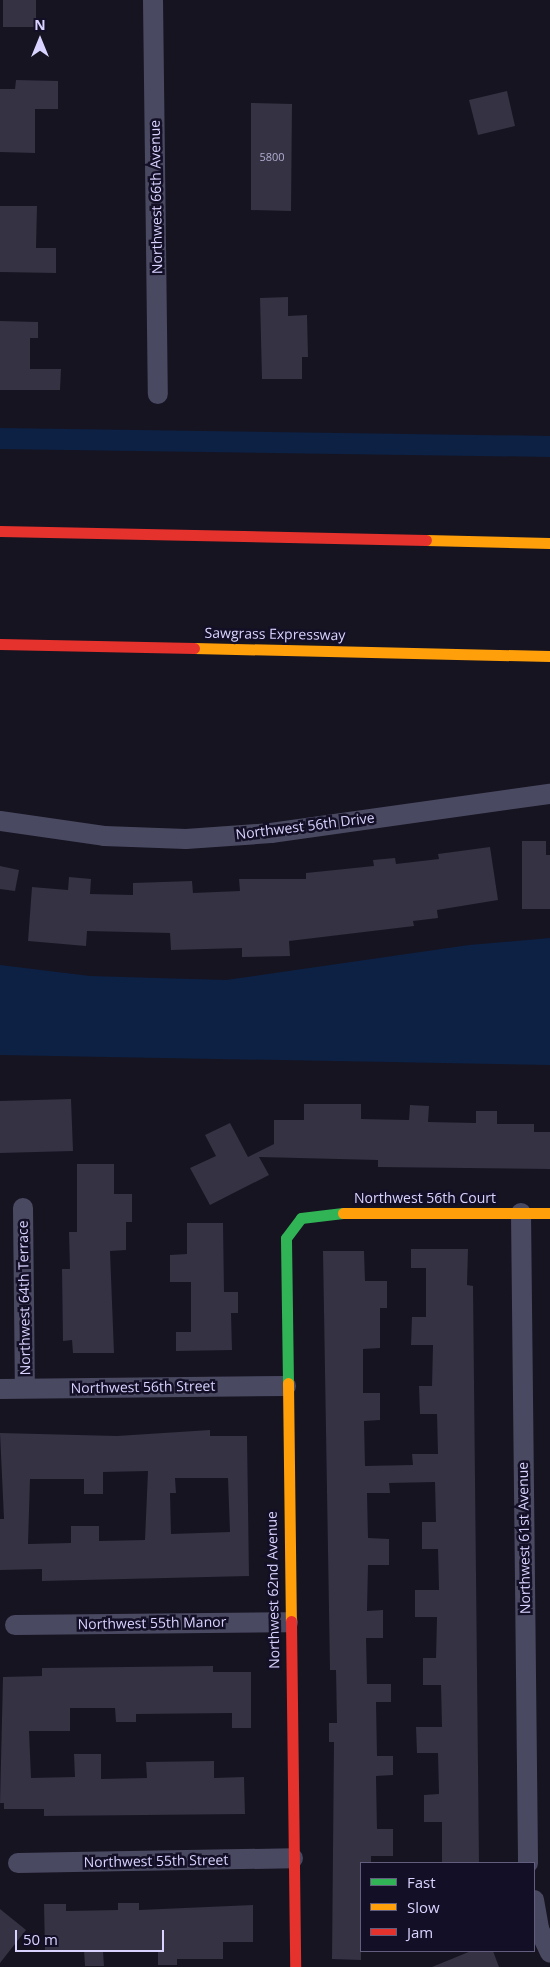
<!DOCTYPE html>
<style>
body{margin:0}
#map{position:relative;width:550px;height:1967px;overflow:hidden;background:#161421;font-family:"Open Sans",sans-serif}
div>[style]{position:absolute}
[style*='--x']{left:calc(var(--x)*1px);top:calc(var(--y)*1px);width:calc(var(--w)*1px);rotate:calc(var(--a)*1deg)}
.water>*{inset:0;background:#0d2144}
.canal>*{height:21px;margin:-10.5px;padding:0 10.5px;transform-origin:10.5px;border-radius:10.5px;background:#0d2144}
.building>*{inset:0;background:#343243}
.street>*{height:20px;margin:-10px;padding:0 10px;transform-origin:10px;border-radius:10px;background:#4a4962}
.fast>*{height:11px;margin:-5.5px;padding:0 5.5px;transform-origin:5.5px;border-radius:5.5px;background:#30b455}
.slow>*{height:11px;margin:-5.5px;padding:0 5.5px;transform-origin:5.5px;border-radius:5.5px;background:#ff9f0a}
.jam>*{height:11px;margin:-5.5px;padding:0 5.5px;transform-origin:5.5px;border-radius:5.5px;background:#e5322d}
span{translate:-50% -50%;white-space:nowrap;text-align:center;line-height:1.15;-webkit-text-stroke:5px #130f26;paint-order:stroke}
.number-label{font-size:11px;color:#b0acd0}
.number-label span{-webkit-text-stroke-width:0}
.street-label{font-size:14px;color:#d9d4ff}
.legend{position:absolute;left:360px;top:1862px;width:175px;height:90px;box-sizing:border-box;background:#130f26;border:1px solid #625e7d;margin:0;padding:6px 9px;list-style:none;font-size:15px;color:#d9d4ff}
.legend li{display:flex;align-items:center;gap:10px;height:25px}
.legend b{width:25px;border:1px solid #625e7d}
.north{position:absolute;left:15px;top:15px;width:50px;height:50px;-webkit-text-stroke:4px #130f26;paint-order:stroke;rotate:0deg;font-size:14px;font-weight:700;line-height:20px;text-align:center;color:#d9d4ff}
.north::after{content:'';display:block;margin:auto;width:18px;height:22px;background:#d9d4ff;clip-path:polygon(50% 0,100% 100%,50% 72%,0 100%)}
.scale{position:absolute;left:15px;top:1930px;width:149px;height:22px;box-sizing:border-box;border:2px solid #d9d4ff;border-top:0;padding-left:6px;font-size:15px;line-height:18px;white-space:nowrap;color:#d9d4ff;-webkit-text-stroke:4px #130f26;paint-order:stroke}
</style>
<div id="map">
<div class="water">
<div style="clip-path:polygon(550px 938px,550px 1065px,0 1055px,0 965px,90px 976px,226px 980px,469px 945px)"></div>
</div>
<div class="canal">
<div style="--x:0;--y:438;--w:550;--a:0.83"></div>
</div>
<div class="building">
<div style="clip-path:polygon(3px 0,36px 0,36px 27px,3px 27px)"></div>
<div style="clip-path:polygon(16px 80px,58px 81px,58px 109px,35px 109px,35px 153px,0 152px,0 89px,15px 89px)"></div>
<div style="clip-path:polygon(507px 91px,515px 126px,478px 135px,469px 100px)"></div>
<div style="clip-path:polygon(251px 103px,292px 104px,291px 211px,251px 210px)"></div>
<div style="clip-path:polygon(0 206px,37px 206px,36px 248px,56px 248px,56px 273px,0 272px)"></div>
<div style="clip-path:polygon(288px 297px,288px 316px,307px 315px,308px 357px,302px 357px,302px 379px,262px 379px,260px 298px)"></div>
<div style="clip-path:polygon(0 321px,38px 322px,38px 338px,30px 338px,30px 369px,61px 369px,60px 390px,0 390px)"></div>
<div style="clip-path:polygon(522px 841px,546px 841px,546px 855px,550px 855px,550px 909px,522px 909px)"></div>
<div style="clip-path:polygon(490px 847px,498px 900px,437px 910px,438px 918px,413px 921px,414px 926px,289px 941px,290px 956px,242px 957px,242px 948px,171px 950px,170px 933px,87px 931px,86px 946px,28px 941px,32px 887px,68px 890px,69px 877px,91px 879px,90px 894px,133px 895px,133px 883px,192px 881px,193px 893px,240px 891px,239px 879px,306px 879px,306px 873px,374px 866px,373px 860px,395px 858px,396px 864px,439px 859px,438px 854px)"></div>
<div style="clip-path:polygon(0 866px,19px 870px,15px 891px,0 889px)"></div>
<div style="clip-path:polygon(71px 1099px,73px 1151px,0 1153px,0 1101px)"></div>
<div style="clip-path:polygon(304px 1104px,361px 1104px,361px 1119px,409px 1120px,410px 1105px,429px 1106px,428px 1122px,476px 1123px,476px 1111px,497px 1111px,497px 1124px,534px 1124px,534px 1132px,550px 1132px,550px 1169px,378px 1167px,378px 1160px,259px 1157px,269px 1175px,210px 1205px,190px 1168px,216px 1156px,205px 1135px,230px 1123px,248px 1157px,274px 1144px,274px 1120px,304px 1120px)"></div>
<div style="clip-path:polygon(77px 1164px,114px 1164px,114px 1194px,132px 1194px,132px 1222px,126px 1222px,126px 1250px,110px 1251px,114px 1353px,73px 1353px,72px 1340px,63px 1341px,62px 1269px,70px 1269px,69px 1232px,77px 1232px)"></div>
<div style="clip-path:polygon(187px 1223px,223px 1223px,224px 1292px,238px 1292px,238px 1313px,231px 1313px,232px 1350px,176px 1351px,176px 1332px,191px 1332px,191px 1282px,170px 1282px,170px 1255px,187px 1254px)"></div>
<div style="clip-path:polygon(411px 1249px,468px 1249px,467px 1285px,473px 1286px,479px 1863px,442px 1863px,442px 1822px,424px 1822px,424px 1795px,439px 1794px,438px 1753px,417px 1753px,416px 1727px,442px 1727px,441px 1685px,423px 1685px,423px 1658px,436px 1658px,437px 1617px,415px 1617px,415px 1590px,439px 1590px,438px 1549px,422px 1549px,422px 1522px,436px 1522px,435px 1482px,389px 1483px,390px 1493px,367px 1493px,368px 1538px,389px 1539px,389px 1565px,368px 1565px,367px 1611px,383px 1610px,383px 1638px,366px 1638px,367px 1684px,391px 1684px,391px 1702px,376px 1702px,377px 1756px,393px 1756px,393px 1775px,376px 1776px,377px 1829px,393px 1829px,393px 1856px,371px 1856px,371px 1863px,361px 1863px,361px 1960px,332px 1959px,334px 1742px,329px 1742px,329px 1723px,337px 1723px,336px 1670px,330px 1670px,323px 1251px,364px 1251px,365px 1281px,387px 1281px,387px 1308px,380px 1308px,380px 1348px,363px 1349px,363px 1393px,380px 1393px,380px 1420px,364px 1421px,365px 1466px,413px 1465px,412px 1454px,438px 1454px,437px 1414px,420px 1414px,419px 1386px,432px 1386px,433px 1345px,411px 1345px,412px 1317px,426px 1317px,426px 1268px,411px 1268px)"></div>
<div style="clip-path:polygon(evenodd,210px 1430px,210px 1436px,247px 1436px,249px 1576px,42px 1581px,42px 1569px,0 1570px,0 1519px,4px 1519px,0 1433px,117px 1436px,210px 1430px,148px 1471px,145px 1540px,99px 1541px,99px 1526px,71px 1526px,71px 1543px,28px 1544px,30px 1479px,84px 1479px,84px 1494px,103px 1494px,103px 1472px,148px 1471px,210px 1430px,175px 1478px,228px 1478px,230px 1532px,171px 1534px,170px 1493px,176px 1493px,175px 1478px)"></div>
<div style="clip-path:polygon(213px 1666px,213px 1672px,251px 1672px,251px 1728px,232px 1728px,232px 1713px,136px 1714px,136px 1722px,116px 1722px,115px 1708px,70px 1708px,70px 1731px,29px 1731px,31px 1778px,75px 1777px,74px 1754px,101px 1754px,101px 1779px,147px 1778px,146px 1762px,214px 1761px,214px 1778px,244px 1777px,245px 1814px,44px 1816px,44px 1809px,4px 1809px,4px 1803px,0 1803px,3px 1677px,42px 1676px,42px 1668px)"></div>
<div style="clip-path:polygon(118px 1903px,139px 1903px,139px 1910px,253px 1905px,253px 1942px,223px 1942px,223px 1959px,177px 1959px,177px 1965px,158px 1965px,158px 1950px,103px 1951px,104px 1966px,85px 1966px,84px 1950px,45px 1951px,44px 1904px,66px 1904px,66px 1911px,118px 1910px)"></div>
<div style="clip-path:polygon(0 1909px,26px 1930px,0 1963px)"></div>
<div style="clip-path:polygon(471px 1951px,493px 1951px,499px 1967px,432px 1967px)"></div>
</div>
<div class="street">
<div style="--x:153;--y:0;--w:394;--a:89.3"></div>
<div style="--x:0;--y:821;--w:105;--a:8.2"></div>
<div style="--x:104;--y:836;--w:82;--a:2.1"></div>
<div style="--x:186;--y:839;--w:85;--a:-4"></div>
<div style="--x:271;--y:833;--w:282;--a:-8"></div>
<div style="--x:23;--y:1208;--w:180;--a:89.4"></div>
<div style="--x:521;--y:1213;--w:650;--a:89.38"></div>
<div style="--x:0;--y:1389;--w:286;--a:-0.6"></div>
<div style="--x:15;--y:1625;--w:273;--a:-0.6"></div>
<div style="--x:18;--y:1863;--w:275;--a:-1"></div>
<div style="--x:534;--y:1900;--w:29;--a:80"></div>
<div style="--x:539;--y:1929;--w:26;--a:65"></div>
</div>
<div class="fast">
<div style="--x:288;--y:1383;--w:145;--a:-90.8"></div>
<div style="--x:286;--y:1238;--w:25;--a:-53"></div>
<div style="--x:301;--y:1218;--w:42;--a:-6.8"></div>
</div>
<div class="slow">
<div style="--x:426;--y:540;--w:124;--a:1.4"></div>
<div style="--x:194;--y:648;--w:356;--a:1.3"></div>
<div style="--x:343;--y:1213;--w:207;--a:0"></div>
<div style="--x:288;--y:1383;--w:238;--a:89.3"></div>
</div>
<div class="jam">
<div style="--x:0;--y:531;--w:426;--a:1.2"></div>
<div style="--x:0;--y:644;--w:194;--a:1.2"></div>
<div style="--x:291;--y:1621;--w:346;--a:89.3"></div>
</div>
<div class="number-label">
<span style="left:272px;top:157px">5800</span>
</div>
<div class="street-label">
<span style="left:156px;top:197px;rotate:-91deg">Northwest 66th Avenue</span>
<span style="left:275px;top:634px;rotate:1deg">Sawgrass Expressway</span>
<span style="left:305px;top:826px;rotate:-7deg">Northwest 56th Drive</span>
<span style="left:425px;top:1198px">Northwest 56th Court</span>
<span style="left:24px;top:1298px;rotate:-91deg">Northwest 64th Terrace</span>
<span style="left:143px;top:1387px;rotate:-1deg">Northwest 56th Street</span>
<span style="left:524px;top:1538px;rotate:-91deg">Northwest 61st Avenue</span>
<span style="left:273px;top:1590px;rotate:-91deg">Northwest 62nd Avenue</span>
<span style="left:152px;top:1623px;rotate:-1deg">Northwest 55th Manor</span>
<span style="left:156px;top:1861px;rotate:-1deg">Northwest 55th Street</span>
</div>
<ul class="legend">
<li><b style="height:6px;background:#30b455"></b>Fast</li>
<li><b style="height:6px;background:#ff9f0a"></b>Slow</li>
<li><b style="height:6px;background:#e5322d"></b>Jam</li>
</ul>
<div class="north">N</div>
<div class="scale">50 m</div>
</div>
